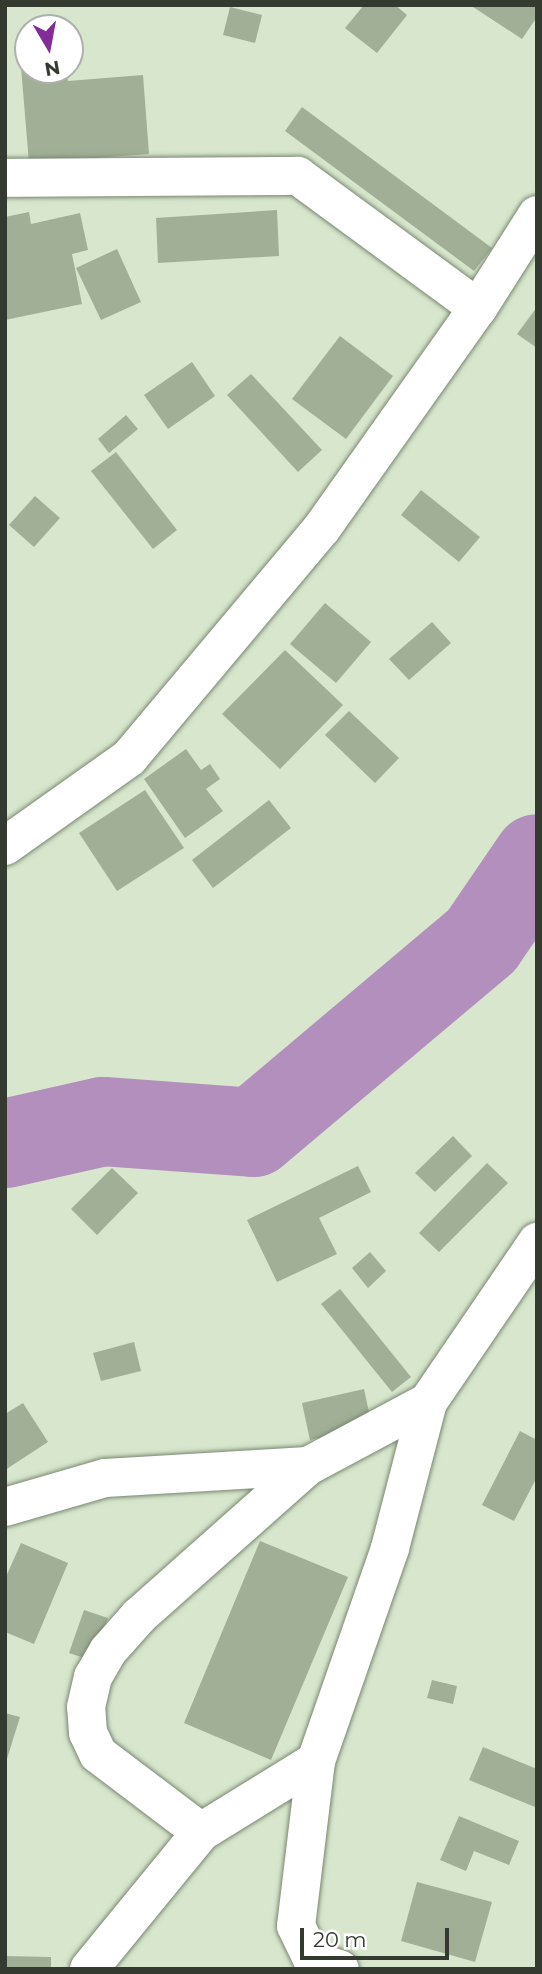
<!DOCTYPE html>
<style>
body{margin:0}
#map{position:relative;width:542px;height:1974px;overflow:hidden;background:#d7e6cd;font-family:Montserrat,sans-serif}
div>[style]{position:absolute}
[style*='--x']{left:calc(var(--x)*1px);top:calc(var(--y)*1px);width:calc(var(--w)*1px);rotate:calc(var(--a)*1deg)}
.river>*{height:89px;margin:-44.5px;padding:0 44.5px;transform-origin:44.5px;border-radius:44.5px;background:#b28fbc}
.building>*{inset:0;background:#a0af96}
.roads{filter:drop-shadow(0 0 2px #798770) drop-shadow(0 0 2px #798770)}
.minor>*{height:38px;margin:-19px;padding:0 19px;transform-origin:19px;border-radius:19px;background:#fff}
span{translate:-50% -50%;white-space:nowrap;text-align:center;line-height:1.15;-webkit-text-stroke:7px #fff;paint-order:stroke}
.frame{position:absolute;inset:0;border:7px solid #343a30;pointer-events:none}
.north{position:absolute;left:14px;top:14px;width:70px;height:70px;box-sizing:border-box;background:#fff;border:2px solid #aeb0ac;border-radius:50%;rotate:170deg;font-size:19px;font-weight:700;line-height:28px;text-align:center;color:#343a30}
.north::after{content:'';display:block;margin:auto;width:24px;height:32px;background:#832b99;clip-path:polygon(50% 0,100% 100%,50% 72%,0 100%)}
.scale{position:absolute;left:300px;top:1928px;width:149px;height:32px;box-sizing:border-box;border:4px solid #343a30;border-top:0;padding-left:9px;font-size:21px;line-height:24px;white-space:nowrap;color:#343a30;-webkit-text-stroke:5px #fff;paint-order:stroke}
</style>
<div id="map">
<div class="river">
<div style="--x:5;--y:1143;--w:100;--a:-12.7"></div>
<div style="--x:103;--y:1121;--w:150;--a:4.2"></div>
<div style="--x:253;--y:1132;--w:298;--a:-40.1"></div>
<div style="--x:481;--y:940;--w:99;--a:-55.7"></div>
</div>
<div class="building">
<div style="clip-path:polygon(364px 5px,395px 5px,407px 15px,377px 53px,345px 28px)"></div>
<div style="clip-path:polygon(470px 5px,537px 5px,537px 17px,522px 39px)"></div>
<div style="clip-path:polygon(230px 7px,262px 15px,255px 43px,223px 35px)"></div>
<div style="clip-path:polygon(21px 67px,67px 70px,68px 81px,143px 75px,149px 154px,29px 163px)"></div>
<div style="clip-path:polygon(302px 107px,492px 248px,474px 271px,285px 131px)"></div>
<div style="clip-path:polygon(277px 210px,279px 256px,158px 263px,156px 218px)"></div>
<div style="clip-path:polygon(29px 212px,31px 224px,80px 213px,88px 250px,72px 254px,82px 304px,5px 320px,5px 217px)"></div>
<div style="clip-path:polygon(117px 249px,141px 302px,101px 320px,76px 268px)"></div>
<div style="clip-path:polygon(537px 307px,537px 348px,517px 334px)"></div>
<div style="clip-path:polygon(340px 336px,393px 376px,346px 439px,292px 399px)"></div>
<div style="clip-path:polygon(192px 362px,215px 396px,168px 429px,144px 395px)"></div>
<div style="clip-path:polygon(251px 374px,322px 450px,298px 472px,227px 395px)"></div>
<div style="clip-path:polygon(126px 415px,138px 429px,109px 453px,98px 439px)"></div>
<div style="clip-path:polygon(116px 452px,177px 530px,153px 549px,91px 471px)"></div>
<div style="clip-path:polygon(421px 490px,480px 537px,459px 562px,401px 515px)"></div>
<div style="clip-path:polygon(35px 496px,60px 518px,34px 547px,9px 525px)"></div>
<div style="clip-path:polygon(325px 603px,371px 642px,336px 683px,290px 644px)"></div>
<div style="clip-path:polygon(432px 622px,451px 643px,409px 680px,389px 659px)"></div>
<div style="clip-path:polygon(285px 650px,343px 705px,280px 769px,222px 714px)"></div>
<div style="clip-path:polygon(349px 711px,399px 758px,375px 783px,325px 735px)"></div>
<div style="clip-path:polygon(186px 749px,201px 770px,210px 764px,220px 779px,206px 789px,223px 811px,185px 838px,144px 779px)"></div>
<div style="clip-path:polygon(145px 790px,184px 848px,117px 891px,79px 833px)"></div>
<div style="clip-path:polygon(269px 800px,291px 828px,213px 888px,192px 860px)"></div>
<div style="clip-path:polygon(453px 1136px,472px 1156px,435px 1192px,415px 1173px)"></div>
<div style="clip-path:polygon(487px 1163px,508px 1183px,439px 1252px,419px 1233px)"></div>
<div style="clip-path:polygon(358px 1166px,371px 1192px,319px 1218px,337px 1254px,277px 1282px,247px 1220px)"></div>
<div style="clip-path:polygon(112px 1168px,138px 1193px,97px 1235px,71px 1209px)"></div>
<div style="clip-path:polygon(370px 1252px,386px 1271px,368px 1288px,352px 1268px)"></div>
<div style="clip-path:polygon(340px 1289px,411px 1377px,392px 1392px,321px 1304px)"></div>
<div style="clip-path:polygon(134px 1342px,141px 1371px,101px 1381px,93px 1353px)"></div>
<div style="clip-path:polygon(364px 1389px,372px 1426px,310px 1440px,302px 1403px)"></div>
<div style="clip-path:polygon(23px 1403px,48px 1442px,5px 1470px,5px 1414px)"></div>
<div style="clip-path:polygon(520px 1431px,537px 1440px,537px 1477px,514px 1521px,482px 1505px)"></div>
<div style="clip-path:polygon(260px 1541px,348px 1577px,271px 1760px,184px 1723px)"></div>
<div style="clip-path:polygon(21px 1543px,68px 1563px,34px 1644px,5px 1632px,5px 1579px)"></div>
<div style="clip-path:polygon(84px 1610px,108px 1618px,93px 1661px,69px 1653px)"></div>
<div style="clip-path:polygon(432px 1680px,457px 1686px,453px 1704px,427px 1698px)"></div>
<div style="clip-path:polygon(5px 1713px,20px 1717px,6px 1762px,5px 1762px)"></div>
<div style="clip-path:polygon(483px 1747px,537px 1769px,535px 1807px,469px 1780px)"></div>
<div style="clip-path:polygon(459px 1816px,519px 1841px,509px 1865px,474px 1851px,466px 1871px,440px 1860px)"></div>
<div style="clip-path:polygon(417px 1882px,492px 1902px,475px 1962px,401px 1941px)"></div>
<div style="clip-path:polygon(5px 1956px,51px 1957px,51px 1969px,5px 1969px)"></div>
</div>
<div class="roads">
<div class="minor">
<div style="--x:5;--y:178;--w:293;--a:-0.4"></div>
<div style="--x:298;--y:176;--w:223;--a:36.3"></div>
<div style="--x:5;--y:846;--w:152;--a:-35.4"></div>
<div style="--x:129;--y:758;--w:300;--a:-50"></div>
<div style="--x:322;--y:528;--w:270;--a:-54.7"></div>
<div style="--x:478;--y:308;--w:110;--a:-57.6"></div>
<div style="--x:5;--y:1507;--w:104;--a:-16.2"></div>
<div style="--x:105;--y:1478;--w:203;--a:-3.4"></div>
<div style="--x:316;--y:1761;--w:166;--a:96.9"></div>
<div style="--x:296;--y:1926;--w:39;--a:64"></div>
<div style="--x:313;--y:1961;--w:28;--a:17"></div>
<div style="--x:201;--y:1832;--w:129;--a:-142.9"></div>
<div style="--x:98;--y:1754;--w:23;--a:-115"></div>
<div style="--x:88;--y:1733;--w:26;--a:-94"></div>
<div style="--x:86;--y:1707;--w:31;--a:-77"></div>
<div style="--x:93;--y:1677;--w:30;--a:-60"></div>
<div style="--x:108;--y:1651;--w:47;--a:-48.5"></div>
<div style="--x:139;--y:1616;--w:226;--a:-41.6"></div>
<div style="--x:308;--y:1466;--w:136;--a:-28.1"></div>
<div style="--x:89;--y:1969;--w:177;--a:-50.7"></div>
<div style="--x:201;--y:1832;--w:135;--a:-31.7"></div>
<div style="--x:316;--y:1761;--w:225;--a:-70.8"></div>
<div style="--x:390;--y:1548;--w:151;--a:-75.4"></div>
<div style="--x:428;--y:1402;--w:194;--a:-55.7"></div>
</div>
</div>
<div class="frame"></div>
<div class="north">N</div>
<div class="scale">20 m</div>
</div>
